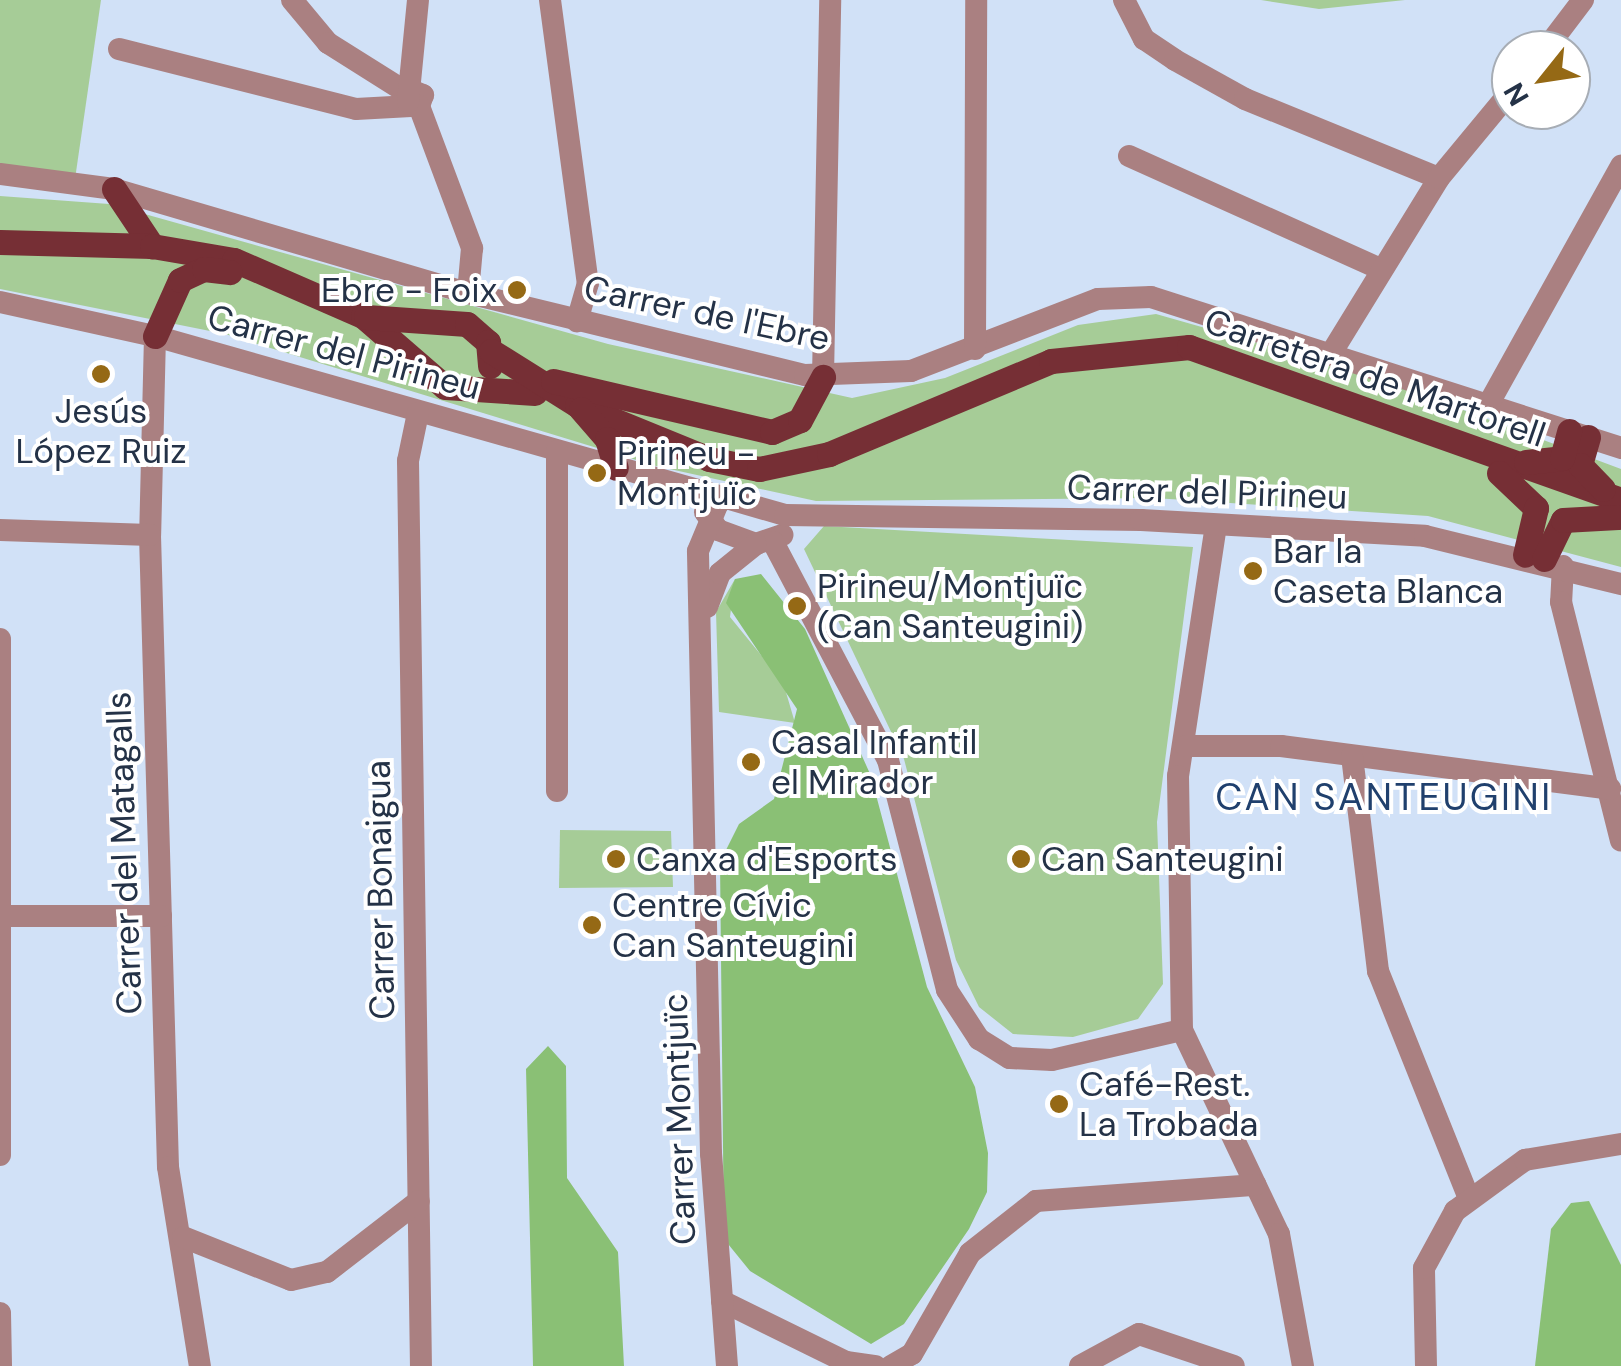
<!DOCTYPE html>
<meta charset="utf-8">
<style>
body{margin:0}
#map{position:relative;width:1621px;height:1366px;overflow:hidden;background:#d1e1f7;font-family:"DM Sans",sans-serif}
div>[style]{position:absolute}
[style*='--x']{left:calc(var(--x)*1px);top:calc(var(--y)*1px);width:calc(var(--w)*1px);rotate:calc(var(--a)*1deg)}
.green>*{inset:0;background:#a6cc97}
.forest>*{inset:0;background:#8ac075}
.minor>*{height:22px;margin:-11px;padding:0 11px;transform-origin:11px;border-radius:11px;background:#aa8081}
.major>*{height:25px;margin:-12.5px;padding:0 12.5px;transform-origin:12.5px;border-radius:12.5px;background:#762f35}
.dots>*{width:28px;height:28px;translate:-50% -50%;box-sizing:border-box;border:5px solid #fff;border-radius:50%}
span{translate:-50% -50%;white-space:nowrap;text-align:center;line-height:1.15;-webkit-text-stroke:8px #fff;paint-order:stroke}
.poi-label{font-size:35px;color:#243247}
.right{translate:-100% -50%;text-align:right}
.left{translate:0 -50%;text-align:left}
.street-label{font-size:35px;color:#243247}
.neighbourhood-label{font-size:38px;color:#20406d;letter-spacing:2.5px}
.north{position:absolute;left:1491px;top:30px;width:100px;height:100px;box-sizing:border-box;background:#fff;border:2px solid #a7adb5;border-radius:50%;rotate:240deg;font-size:28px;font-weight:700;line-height:40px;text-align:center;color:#243247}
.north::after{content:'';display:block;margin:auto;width:35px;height:45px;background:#956915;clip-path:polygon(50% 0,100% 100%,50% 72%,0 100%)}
</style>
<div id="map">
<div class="green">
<div style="clip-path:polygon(0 0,101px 0,75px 179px,0 168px)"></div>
<div style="clip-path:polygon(1261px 0,1405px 0,1319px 9px)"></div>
<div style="clip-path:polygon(0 196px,109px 204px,608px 344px,852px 398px,945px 378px,1078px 325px,1156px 314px,1367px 374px,1621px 469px,1621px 567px,1428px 516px,1154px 498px,816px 501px,656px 466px,225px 334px,0 289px)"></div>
<div style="clip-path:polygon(824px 526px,1193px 547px,1157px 822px,1163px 984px,1138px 1019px,1073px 1037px,1013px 1034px,979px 1007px,956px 960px,904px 759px,804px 549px)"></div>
<div style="clip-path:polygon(735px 579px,730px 617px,783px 682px,795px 723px,719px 712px,716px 612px)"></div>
<div style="clip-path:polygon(560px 830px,671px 831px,673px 887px,559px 888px)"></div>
</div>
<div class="forest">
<div style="clip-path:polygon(761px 574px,805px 629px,871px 776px,927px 987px,975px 1087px,988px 1153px,987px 1192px,969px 1229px,904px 1324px,871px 1344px,750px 1271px,724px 1239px,720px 862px,739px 824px,774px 799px,797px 709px,726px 603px,735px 579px)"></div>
<div style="clip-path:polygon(548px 1046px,566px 1066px,567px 1178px,618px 1252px,624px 1366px,533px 1366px,526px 1069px)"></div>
<div style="clip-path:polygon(1589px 1201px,1621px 1265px,1621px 1366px,1535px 1366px,1551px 1229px,1571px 1203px)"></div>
</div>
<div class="minor">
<div style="--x:292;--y:0;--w:56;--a:50.1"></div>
<div style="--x:328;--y:43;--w:96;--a:32.2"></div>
<div style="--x:550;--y:0;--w:286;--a:82.4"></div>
<div style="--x:588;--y:283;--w:40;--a:106"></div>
<div style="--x:1124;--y:0;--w:44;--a:62.9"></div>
<div style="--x:1144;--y:39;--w:37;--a:34"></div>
<div style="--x:1175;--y:60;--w:80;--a:29.1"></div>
<div style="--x:1245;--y:99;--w:209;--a:22.2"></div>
<div style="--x:119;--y:49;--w:244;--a:14.2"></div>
<div style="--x:356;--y:109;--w:55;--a:-3.1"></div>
<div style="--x:1545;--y:50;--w:63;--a:-52.8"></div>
<div style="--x:413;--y:91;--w:11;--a:22"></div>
<div style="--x:423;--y:95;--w:12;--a:110"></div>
<div style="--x:419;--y:106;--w:152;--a:69.5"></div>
<div style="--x:472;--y:248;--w:45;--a:95.1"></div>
<div style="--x:408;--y:102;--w:102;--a:-84.4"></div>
<div style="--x:1129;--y:156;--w:275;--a:24.2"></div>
<div style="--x:0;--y:174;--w:115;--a:7.5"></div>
<div style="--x:114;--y:189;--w:369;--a:16.4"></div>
<div style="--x:468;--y:293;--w:347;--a:13.7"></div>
<div style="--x:805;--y:375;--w:106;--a:-2.2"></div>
<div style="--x:911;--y:371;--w:200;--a:-21.1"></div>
<div style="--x:1098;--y:299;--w:53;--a:-2.2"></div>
<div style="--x:1151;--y:297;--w:494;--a:17.8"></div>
<div style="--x:0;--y:302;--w:159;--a:12.4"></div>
<div style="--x:155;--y:336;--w:594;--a:15.84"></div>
<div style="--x:155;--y:336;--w:199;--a:91.4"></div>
<div style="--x:150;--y:535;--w:632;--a:88.37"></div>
<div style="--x:168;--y:1167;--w:202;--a:80.9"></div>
<div style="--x:975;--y:349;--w:349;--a:-89.8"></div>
<div style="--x:1332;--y:352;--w:204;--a:-58.4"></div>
<div style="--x:1439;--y:178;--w:113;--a:-50.4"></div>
<div style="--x:823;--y:377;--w:377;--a:-88.9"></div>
<div style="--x:1488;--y:405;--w:274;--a:-60.9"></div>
<div style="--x:418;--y:413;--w:49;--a:101.8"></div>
<div style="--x:408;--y:461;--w:905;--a:89.18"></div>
<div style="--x:557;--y:451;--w:340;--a:90"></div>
<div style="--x:705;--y:512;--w:22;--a:54"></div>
<div style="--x:718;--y:530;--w:40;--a:20.2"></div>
<div style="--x:756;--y:544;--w:28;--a:-19"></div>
<div style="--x:1216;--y:525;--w:254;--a:98.6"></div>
<div style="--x:1178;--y:776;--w:254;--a:89.1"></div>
<div style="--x:1182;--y:1030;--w:226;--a:64.6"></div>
<div style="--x:1279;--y:1234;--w:134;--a:79.7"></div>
<div style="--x:0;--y:530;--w:150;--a:1.9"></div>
<div style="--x:773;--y:542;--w:246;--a:62.2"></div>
<div style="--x:888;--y:760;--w:237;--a:75.6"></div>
<div style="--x:947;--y:990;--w:59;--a:56.9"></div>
<div style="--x:979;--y:1039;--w:36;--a:32"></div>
<div style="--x:1010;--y:1058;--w:42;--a:2.7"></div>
<div style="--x:1052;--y:1060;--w:133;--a:-13"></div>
<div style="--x:1563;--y:566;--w:36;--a:93"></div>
<div style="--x:1561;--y:602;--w:246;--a:75.9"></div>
<div style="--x:707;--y:607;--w:36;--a:-69"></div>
<div style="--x:720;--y:573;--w:46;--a:-38.9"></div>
<div style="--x:0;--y:639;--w:516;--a:90"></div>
<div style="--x:1186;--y:746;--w:95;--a:0"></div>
<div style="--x:1281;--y:746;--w:332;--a:7.4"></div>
<div style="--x:1352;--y:756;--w:217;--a:83.1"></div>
<div style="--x:1378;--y:971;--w:242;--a:68.2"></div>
<div style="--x:0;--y:916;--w:161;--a:0"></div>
<div style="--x:183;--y:1237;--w:116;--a:21.7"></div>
<div style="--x:291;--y:1280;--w:37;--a:-13"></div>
<div style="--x:327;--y:1272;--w:116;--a:-37.7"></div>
<div style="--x:722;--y:1301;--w:138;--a:26.2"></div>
<div style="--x:846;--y:1362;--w:30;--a:8"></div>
<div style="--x:0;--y:1313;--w:53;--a:88.9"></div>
<div style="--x:727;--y:1366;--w:213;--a:-94.3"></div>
<div style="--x:711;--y:1154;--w:603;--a:-91.24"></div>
<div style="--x:698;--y:551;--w:52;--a:-67.4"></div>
<div style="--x:718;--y:503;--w:9;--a:-32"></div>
<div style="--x:726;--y:498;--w:61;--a:16.1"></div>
<div style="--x:785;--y:515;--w:356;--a:0.8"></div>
<div style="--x:1141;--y:520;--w:284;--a:3.2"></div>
<div style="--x:1425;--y:536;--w:202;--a:13.8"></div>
<div style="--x:891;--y:1366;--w:24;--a:-30"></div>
<div style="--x:912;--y:1354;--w:116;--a:-60.1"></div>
<div style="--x:970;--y:1253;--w:84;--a:-38.2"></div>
<div style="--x:1036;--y:1201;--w:220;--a:-4.2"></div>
<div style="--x:1080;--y:1366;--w:67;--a:-28.5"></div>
<div style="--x:1139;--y:1334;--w:100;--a:18.6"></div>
<div style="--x:1426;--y:1366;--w:98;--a:-91.2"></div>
<div style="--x:1424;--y:1268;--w:65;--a:-61.5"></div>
<div style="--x:1455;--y:1211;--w:87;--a:-36.1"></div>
<div style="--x:1525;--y:1160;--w:97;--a:-9.5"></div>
</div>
<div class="major">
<div style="--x:114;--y:189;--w:69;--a:56.3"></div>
<div style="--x:0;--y:242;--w:152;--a:1.5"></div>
<div style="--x:152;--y:246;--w:83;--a:9.7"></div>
<div style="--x:234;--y:260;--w:141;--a:23.5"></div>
<div style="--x:363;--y:316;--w:108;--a:40.9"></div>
<div style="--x:445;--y:387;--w:90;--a:3.8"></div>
<div style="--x:366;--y:317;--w:101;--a:4"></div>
<div style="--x:467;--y:324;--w:28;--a:41"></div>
<div style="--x:488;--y:342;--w:24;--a:85"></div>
<div style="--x:155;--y:336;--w:61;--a:-65.9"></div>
<div style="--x:180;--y:280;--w:26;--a:-25"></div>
<div style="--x:204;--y:269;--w:26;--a:7"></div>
<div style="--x:491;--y:351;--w:102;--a:32.1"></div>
<div style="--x:577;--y:405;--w:143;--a:22.2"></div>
<div style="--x:709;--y:459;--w:51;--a:11.3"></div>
<div style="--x:759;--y:469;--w:72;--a:-12.1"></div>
<div style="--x:829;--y:454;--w:241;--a:-22.7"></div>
<div style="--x:1051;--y:361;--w:139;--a:-5.8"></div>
<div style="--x:1189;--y:347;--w:458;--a:19.5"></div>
<div style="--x:553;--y:381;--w:225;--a:13.1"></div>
<div style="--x:772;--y:432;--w:30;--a:-23"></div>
<div style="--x:800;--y:420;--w:49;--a:-61.9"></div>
<div style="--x:581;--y:409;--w:40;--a:49"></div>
<div style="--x:607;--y:439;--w:30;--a:73"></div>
<div style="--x:1588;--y:437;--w:29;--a:106"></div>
<div style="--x:1580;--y:465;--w:33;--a:46"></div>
<div style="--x:1526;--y:462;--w:36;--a:-6"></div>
<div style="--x:1562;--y:458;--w:28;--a:-75"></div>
<div style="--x:1499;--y:473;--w:51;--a:43.4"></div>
<div style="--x:1536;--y:508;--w:48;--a:103.2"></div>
<div style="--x:1544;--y:559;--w:43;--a:-64"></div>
<div style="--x:1563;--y:520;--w:55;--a:-3.1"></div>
</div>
<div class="dots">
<div style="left:517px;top:290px;background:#956915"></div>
<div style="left:101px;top:374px;background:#956915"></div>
<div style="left:597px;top:473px;background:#956915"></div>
<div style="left:1253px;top:571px;background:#956915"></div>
<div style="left:797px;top:606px;background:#956915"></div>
<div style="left:751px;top:762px;background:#956915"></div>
<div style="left:616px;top:859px;background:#956915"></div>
<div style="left:1021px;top:859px;background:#956915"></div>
<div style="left:592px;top:925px;background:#956915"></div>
<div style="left:1059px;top:1104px;background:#956915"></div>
</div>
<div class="poi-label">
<span class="right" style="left:497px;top:290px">Ebre - Foix</span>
<span style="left:101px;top:431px">Jesús<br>López Ruiz</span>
<span class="left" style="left:617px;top:473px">Pirineu -<br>Montjuïc</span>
<span class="left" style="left:1273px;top:571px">Bar la<br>Caseta Blanca</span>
<span class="left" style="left:817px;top:606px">Pirineu/Montjuïc<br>(Can Santeugini)</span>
<span class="left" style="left:771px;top:762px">Casal Infantil<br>el Mirador</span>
<span class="left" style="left:636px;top:859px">Canxa d'Esports</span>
<span class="left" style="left:1041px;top:859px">Can Santeugini</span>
<span class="left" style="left:612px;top:925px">Centre Cívic<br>Can Santeugini</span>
<span class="left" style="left:1079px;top:1104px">Café-Rest.<br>La Trobada</span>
</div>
<div class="street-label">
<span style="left:707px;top:313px;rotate:12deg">Carrer de l'Ebre</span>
<span style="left:344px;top:352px;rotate:15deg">Carrer del Pirineu</span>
<span style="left:1375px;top:378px;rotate:19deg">Carretera de Martorell</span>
<span style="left:1207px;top:492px;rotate:2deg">Carrer del Pirineu</span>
<span style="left:124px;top:853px;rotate:-92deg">Carrer del Matagalls</span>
<span style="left:380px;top:890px;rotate:-91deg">Carrer Bonaigua</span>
<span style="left:679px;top:1119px;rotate:-92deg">Carrer Montjuïc</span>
</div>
<div class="neighbourhood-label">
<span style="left:1384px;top:798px">CAN SANTEUGINI</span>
</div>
<div class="north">N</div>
</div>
